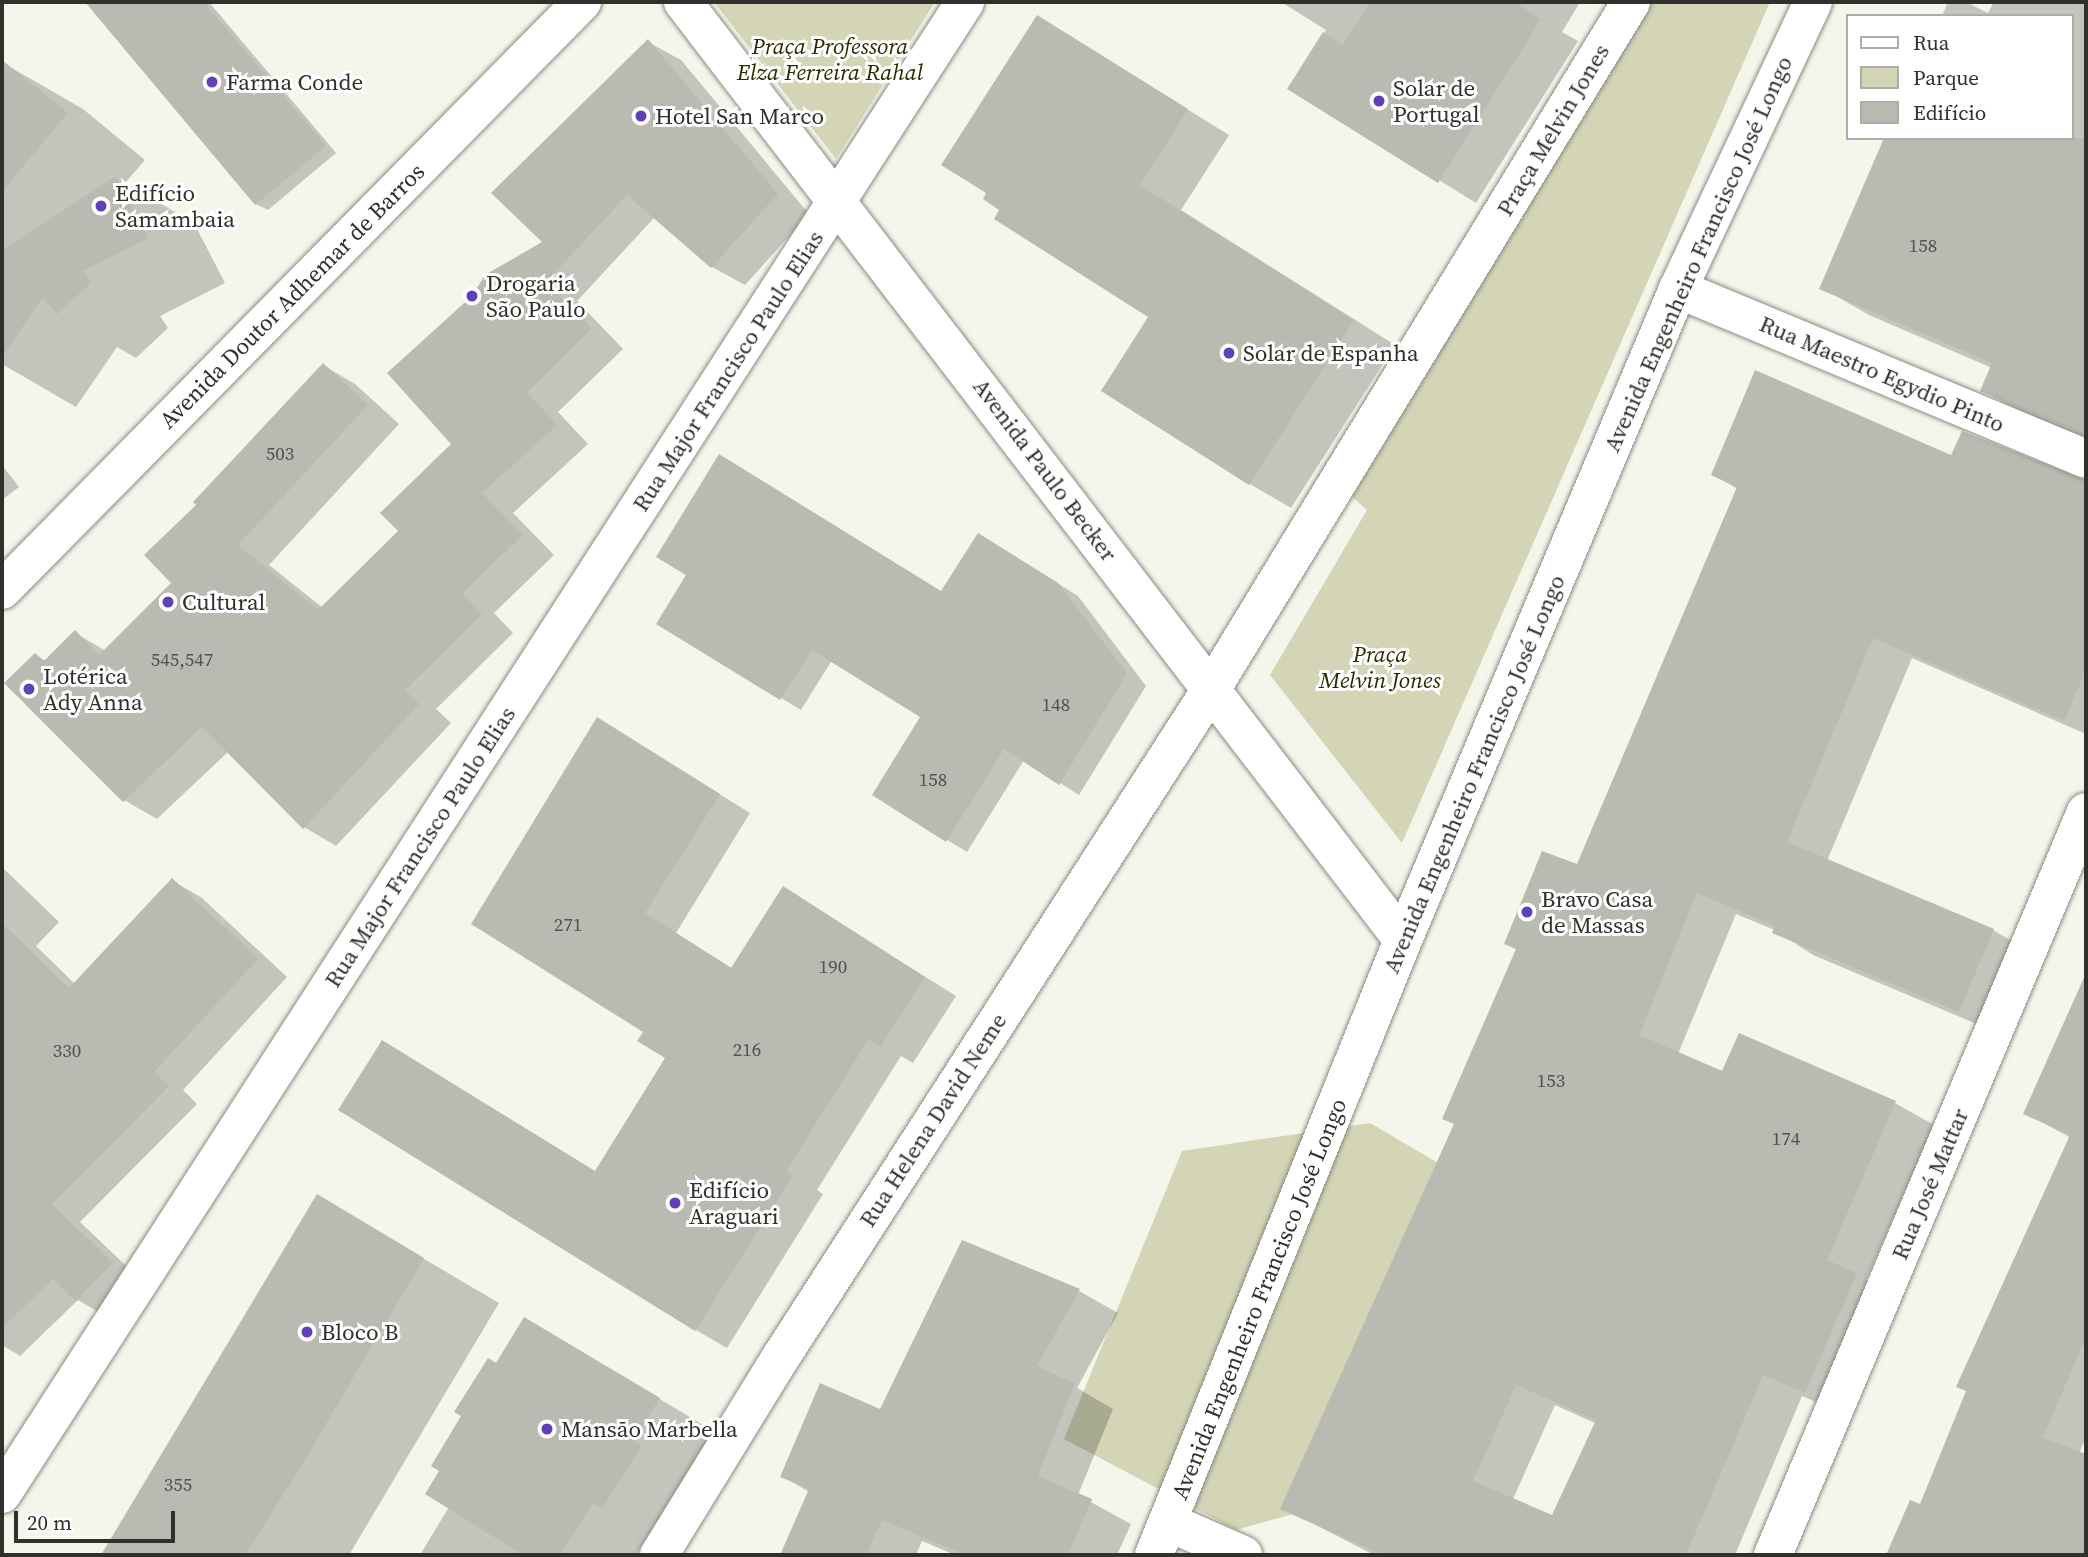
<!DOCTYPE html>
<meta charset="utf-8">
<style>
body{margin:0}
#map{position:relative;width:2088px;height:1557px;overflow:hidden;background:#f4f5eb;font-family:"Source Serif 4",serif}
div>[style]{position:absolute}
[style*='--x']{left:calc(var(--x)*1px);top:calc(var(--y)*1px);width:calc(var(--w)*1px);rotate:calc(var(--a)*1deg)}
.green>*{inset:0;background:#d3d5b6}
.shadow>*{inset:0;background:#0003}
.building>*{inset:0;background:#b9bab1}
.roads{filter:drop-shadow(0 0 2px #8b8b82) drop-shadow(0 0 2px #8b8b82)}
.street>*{height:38px;margin:-19px;padding:0 19px;transform-origin:19px;border-radius:19px;background:#fff}
.secondary>*{height:38px;margin:-19px;padding:0 19px;transform-origin:19px;border-radius:19px;background:#fff}
.dots>*{width:19px;height:19px;translate:-50% -50%;box-sizing:border-box;border:4px solid #fff;border-radius:50%}
span{translate:-50% -50%;white-space:nowrap;text-align:center;line-height:1.15;-webkit-text-stroke:6px #fff;paint-order:stroke}
.number-label{font-size:19px;color:#52534e}
.number-label span{-webkit-text-stroke-width:0}
.park-label{font-size:23px;color:#2b2b00;font-style:italic}
.poi-label{font-size:23px;color:#30312d}
.left{translate:0 -50%;text-align:left}
.street-label{font-size:23px;color:#30312d}
.frame{position:absolute;inset:0;border:4px solid #30312d;pointer-events:none}
.legend{position:absolute;left:1846px;top:14px;width:228px;height:126px;box-sizing:border-box;background:#fff;border:2px solid #acadab;margin:0;padding:9px 12px;list-style:none;font-size:21px;color:#30312d}
.legend li{display:flex;align-items:center;gap:14px;height:35px}
.legend b{width:35px;border:2px solid #acadab}
.scale{position:absolute;left:14px;top:1511px;width:161px;height:32px;box-sizing:border-box;border:4px solid #30312d;border-top:0;padding-left:9px;font-size:21px;line-height:24px;white-space:nowrap;color:#30312d;-webkit-text-stroke:5px #fff;paint-order:stroke}
</style>
<div id="map">
<div class="green">
<div style="clip-path:polygon(714px 2px,935px 2px,836px 159px)"></div>
<div style="clip-path:polygon(1651px 2px,1770px 2px,1402px 843px,1270px 675px,1367px 510px,1352px 497px)"></div>
<div style="clip-path:polygon(1370px 1123px,1450px 1170px,1335px 1502px,1236px 1530px,1064px 1439px,1182px 1151px)"></div>
</div>
<div class="shadow">
<div style="clip-path:polygon(118px 2px,209px 2px,336px 153px,268px 210px,256px 204px,100px 17px)"></div>
<div style="clip-path:polygon(1281px 2px,1580px 2px,1562px 32px,1578px 41px,1476px 203px,1290px 88px,1326px 30px)"></div>
<div style="clip-path:polygon(1948px 2px,1966px 2px,1988px 13px,1994px 2px,2086px 2px,2086px 441px,2029px 417px,1982px 390px,1992px 368px,1869px 315px,1822px 288px,2072px 138px,2072px 16px,1942px 16px)"></div>
<div style="clip-path:polygon(1038px 17px,1229px 135px,1181px 210px,1395px 345px,1291px 508px,1250px 484px,1151px 317px,1002px 209px)"></div>
<div style="clip-path:polygon(evenodd,648px 42px,681px 60px,809px 214px,745px 285px,712px 267px,655px 217px,577px 301px,623px 349px,558px 412px,588px 444px,513px 513px,554px 555px,494px 613px,513px 633px,436px 709px,451px 723px,336px 846px,304px 827px,229px 751px,157px 819px,124px 800px,35px 655px,46px 661px,75px 633px,106px 651px,174px 583px,199px 505px,323px 365px,355px 384px,399px 424px,269px 565px,323px 608px,400px 531px,454px 444px,545px 242px,648px 42px,551px 274px,556px 274px,541px 289px,539px 287px,551px 274px)"></div>
<div style="clip-path:polygon(5px 64px,83px 109px,145px 160px,125px 183px,194px 223px,225px 283px,160px 316px,168px 328px,136px 358px,117px 347px,76px 407px,2px 364px)"></div>
<div style="clip-path:polygon(evenodd,1952px 458px,2059px 473px,2086px 489px,2086px 734px,1912px 658px,1827px 861px,1993px 930px,2032px 953px,1998px 1033px,1813px 955px,1775px 930px,1736px 914px,1678px 1054px,1723px 1074px,1895px 1103px,1934px 1125px,1866px 1280px,1895px 1297px,1844px 1414px,1802px 1396px,1735px 1555px,1374px 1555px,1283px 1508px,1455px 1125px,1517px 950px,1506px 944px,1578px 867px,1738px 489px,1713px 475px,1952px 458px,1555px 1405px,1597px 1424px,1553px 1517px,1513px 1499px,1555px 1405px)"></div>
<div style="clip-path:polygon(2px 465px,19px 487px,2px 500px)"></div>
<div style="clip-path:polygon(998px 546px,1078px 596px,1146px 686px,1079px 795px,1024px 760px,967px 852px,874px 795px,923px 717px,832px 660px,801px 710px,658px 623px,942px 593px)"></div>
<div style="clip-path:polygon(629px 738px,750px 813px,676px 933px,733px 969px,784px 889px,956px 996px,913px 1063px,901px 1056px,817px 1190px,823px 1194px,727px 1348px,696px 1330px,596px 1173px,668px 1058px,645px 1031px)"></div>
<div style="clip-path:polygon(2px 867px,59px 922px,36px 946px,75px 984px,173px 881px,202px 898px,287px 977px,183px 1090px,197px 1104px,80px 1222px,142px 1281px,107px 1317px,78px 1300px,20px 1356px,2px 1345px)"></div>
<div style="clip-path:polygon(2086px 975px,2086px 1437px,2079px 1454px,2086px 1456px,2086px 1555px,1888px 1555px,1911px 1502px,1921px 1507px,2071px 1138px,2025px 1113px)"></div>
<div style="clip-path:polygon(317px 1196px,499px 1303px,349px 1555px,104px 1555px)"></div>
<div style="clip-path:polygon(1079px 1291px,1118px 1313px,1077px 1388px,1113px 1409px,1078px 1495px,1131px 1524px,1117px 1555px,955px 1555px,922px 1541px,916px 1555px,782px 1555px,809px 1492px,782px 1476px)"></div>
<div style="clip-path:polygon(581px 1352px,715px 1432px,659px 1540px,649px 1534px,636px 1555px,420px 1555px,449px 1507px)"></div>
</div>
<div class="building">
<div style="clip-path:polygon(85px 2px,204px 2px,326px 146px,255px 205px)"></div>
<div style="clip-path:polygon(1370px 2px,1514px 2px,1541px 19px,1438px 183px,1287px 89px,1323px 32px,1343px 45px)"></div>
<div style="clip-path:polygon(1037px 15px,1188px 109px,1140px 185px,1354px 320px,1249px 485px,1101px 391px,1148px 317px,994px 219px,999px 210px,983px 199px,986px 193px,941px 165px)"></div>
<div style="clip-path:polygon(648px 39px,778px 194px,711px 268px,627px 195px,546px 282px,592px 329px,527px 392px,557px 425px,482px 493px,523px 535px,462px 593px,482px 614px,405px 690px,419px 704px,303px 829px,202px 727px,123px 802px,4px 683px,35px 653px,44px 661px,75px 630px,99px 655px,171px 583px,144px 555px,196px 505px,193px 502px,323px 363px,368px 405px,238px 545px,318px 610px,398px 531px,380px 513px,451px 444px,387px 373px,472px 296px,485px 275px,542px 242px,491px 193px)"></div>
<div style="clip-path:polygon(2px 60px,68px 113px,2px 191px)"></div>
<div style="clip-path:polygon(1884px 138px,2086px 138px,2086px 435px,1980px 391px,1992px 363px,1819px 289px)"></div>
<div style="clip-path:polygon(116px 176px,148px 238px,83px 271px,91px 283px,57px 314px,42px 298px,2px 357px,2px 251px)"></div>
<div style="clip-path:polygon(evenodd,1755px 370px,1951px 455px,1962px 431px,2086px 480px,2086px 670px,2064px 721px,1873px 638px,1787px 842px,1994px 929px,1959px 1012px,1772px 933px,1775px 926px,1697px 893px,1639px 1035px,1722px 1071px,1739px 1033px,1896px 1101px,1827px 1260px,1857px 1273px,1805px 1393px,1763px 1375px,1686px 1555px,1383px 1555px,1280px 1509px,1454px 1124px,1442px 1119px,1516px 949px,1504px 944px,1542px 851px,1577px 864px,1737px 487px,1711px 475px,1755px 370px,1516px 1385px,1596px 1420px,1552px 1515px,1473px 1481px,1516px 1385px)"></div>
<div style="clip-path:polygon(719px 454px,941px 591px,978px 533px,1058px 583px,1127px 673px,1059px 785px,1004px 749px,946px 842px,872px 795px,920px 717px,812px 650px,780px 700px,656px 624px,686px 575px,656px 557px)"></div>
<div style="clip-path:polygon(597px 717px,720px 794px,645px 913px,731px 968px,783px 886px,925px 977px,880px 1047px,869px 1039px,786px 1171px,793px 1175px,695px 1331px,338px 1110px,382px 1040px,595px 1171px,665px 1058px,637px 1041px,643px 1032px,471px 924px)"></div>
<div style="clip-path:polygon(172px 878px,258px 959px,154px 1072px,169px 1086px,52px 1204px,113px 1263px,76px 1301px,53px 1279px,2px 1328px,2px 923px,69px 988px)"></div>
<div style="clip-path:polygon(2086px 973px,2086px 1336px,2043px 1438px,2086px 1454px,2086px 1555px,1886px 1555px,1910px 1500px,1920px 1504px,1966px 1391px,1956px 1387px,2070px 1135px,2023px 1114px)"></div>
<div style="clip-path:polygon(317px 1194px,424px 1258px,298px 1471px,245px 1555px,101px 1555px)"></div>
<div style="clip-path:polygon(962px 1240px,1080px 1289px,1037px 1366px,1075px 1384px,1038px 1476px,1092px 1499px,1068px 1555px,965px 1555px,882px 1520px,866px 1555px,780px 1555px,809px 1489px,780px 1477px,820px 1383px,880px 1409px)"></div>
<div style="clip-path:polygon(524px 1317px,660px 1398px,633px 1441px,641px 1446px,602px 1509px,593px 1503px,560px 1555px,523px 1555px,425px 1494px,439px 1471px,431px 1466px,461px 1416px,454px 1412px,488px 1358px,496px 1363px)"></div>
</div>
<div class="roads">
<div class="street">
<div style="--x:683;--y:2;--w:1182;--a:52.49"></div>
<div style="--x:1678;--y:289;--w:442;--a:22.6"></div>
<div style="--x:2;--y:1494;--w:1776;--a:-57.16"></div>
<div style="--x:1168;--y:1522;--w:82;--a:23.7"></div>
<div style="--x:659;--y:1555;--w:233;--a:-58.4"></div>
<div style="--x:781;--y:1357;--w:796;--a:-57.21"></div>
<div style="--x:1212;--y:688;--w:804;--a:-58.58"></div>
<div style="--x:1773;--y:1555;--w:806;--a:-67.16"></div>
</div>
<div class="secondary">
<div style="--x:2;--y:590;--w:826;--a:-45.39"></div>
<div style="--x:1154;--y:1555;--w:663;--a:-67.96"></div>
<div style="--x:1403;--y:940;--w:707;--a:-67.1"></div>
<div style="--x:1678;--y:289;--w:317;--a:-64.8"></div>
</div>
</div>
<div class="dots">
<div style="left:212px;top:82px;background:#5f40b8"></div>
<div style="left:1379px;top:101px;background:#5f40b8"></div>
<div style="left:641px;top:116px;background:#5f40b8"></div>
<div style="left:101px;top:206px;background:#5f40b8"></div>
<div style="left:472px;top:296px;background:#5f40b8"></div>
<div style="left:1229px;top:353px;background:#5f40b8"></div>
<div style="left:168px;top:602px;background:#5f40b8"></div>
<div style="left:29px;top:689px;background:#5f40b8"></div>
<div style="left:1527px;top:912px;background:#5f40b8"></div>
<div style="left:675px;top:1203px;background:#5f40b8"></div>
<div style="left:307px;top:1332px;background:#5f40b8"></div>
<div style="left:547px;top:1429px;background:#5f40b8"></div>
</div>
<div class="number-label">
<span style="left:1923px;top:246px">158</span>
<span style="left:280px;top:454px">503</span>
<span style="left:182px;top:660px">545,547</span>
<span style="left:1056px;top:705px">148</span>
<span style="left:933px;top:780px">158</span>
<span style="left:568px;top:925px">271</span>
<span style="left:833px;top:967px">190</span>
<span style="left:747px;top:1050px">216</span>
<span style="left:67px;top:1051px">330</span>
<span style="left:1551px;top:1081px">153</span>
<span style="left:1786px;top:1139px">174</span>
<span style="left:178px;top:1485px">355</span>
</div>
<div class="park-label">
<span style="left:830px;top:59px">Praça Professora<br>Elza Ferreira Rahal</span>
<span style="left:1380px;top:667px">Praça<br>Melvin Jones</span>
</div>
<div class="poi-label">
<span class="left" style="left:226px;top:82px">Farma Conde</span>
<span class="left" style="left:1393px;top:101px">Solar de<br>Portugal</span>
<span class="left" style="left:655px;top:116px">Hotel San Marco</span>
<span class="left" style="left:115px;top:206px">Edifício<br>Samambaia</span>
<span class="left" style="left:486px;top:296px">Drogaria<br>São Paulo</span>
<span class="left" style="left:1243px;top:353px">Solar de Espanha</span>
<span class="left" style="left:182px;top:602px">Cultural</span>
<span class="left" style="left:43px;top:689px">Lotérica<br>Ady Anna</span>
<span class="left" style="left:1541px;top:912px">Bravo Casa<br>de Massas</span>
<span class="left" style="left:689px;top:1203px">Edifício<br>Araguari</span>
<span class="left" style="left:321px;top:1332px">Bloco B</span>
<span class="left" style="left:561px;top:1429px">Mansāo Marbella</span>
</div>
<div class="street-label">
<span style="left:1553px;top:130px;rotate:-59deg">Praça Melvin Jones</span>
<span style="left:1698px;top:254px;rotate:-66deg">Avenida Engenheiro Francisco José Longo</span>
<span style="left:292px;top:296px;rotate:-45deg">Avenida Doutor Adhemar de Barros</span>
<span style="left:728px;top:371px;rotate:-57deg">Rua Major Francisco Paulo Elias</span>
<span style="left:1882px;top:374px;rotate:23deg">Rua Maestro Egydio Pinto</span>
<span style="left:1045px;top:470px;rotate:53deg">Avenida Paulo Becker</span>
<span style="left:1474px;top:774px;rotate:-67deg">Avenida Engenheiro Francisco José Longo</span>
<span style="left:420px;top:847px;rotate:-57deg">Rua Major Francisco Paulo Elias</span>
<span style="left:933px;top:1120px;rotate:-57deg">Rua Helena David Neme</span>
<span style="left:1930px;top:1184px;rotate:-67deg">Rua José Mattar</span>
<span style="left:1259px;top:1299px;rotate:-68deg">Avenida Engenheiro Francisco José Longo</span>
</div>
<div class="frame"></div>
<ul class="legend">
<li><b style="height:9px;background:#fff"></b>Rua</li>
<li><b style="height:19px;background:#d3d5b6"></b>Parque</li>
<li><b style="height:19px;background:#b9bab1"></b>Edifício</li>
</ul>
<div class="scale">20 m</div>
</div>
